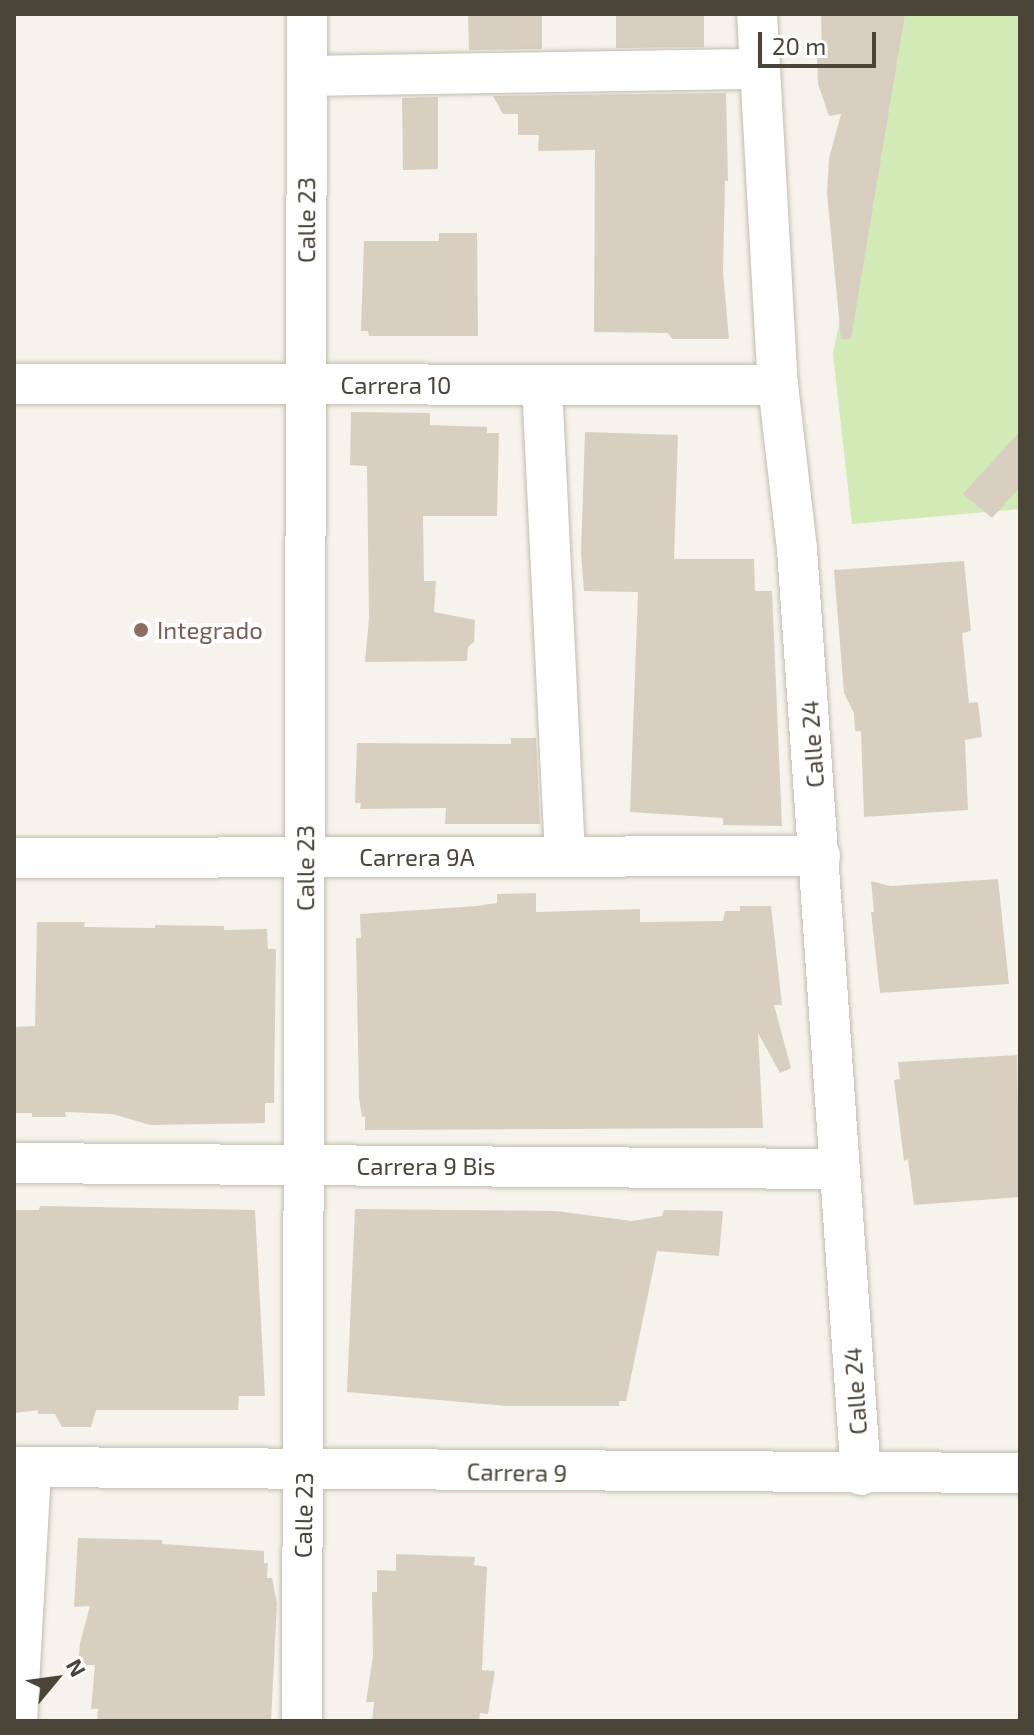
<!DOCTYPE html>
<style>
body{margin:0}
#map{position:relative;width:1034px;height:1735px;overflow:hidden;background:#f6f3ec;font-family:"Exo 2",sans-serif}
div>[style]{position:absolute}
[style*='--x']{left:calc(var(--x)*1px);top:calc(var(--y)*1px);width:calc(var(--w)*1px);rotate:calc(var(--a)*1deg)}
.green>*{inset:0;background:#d2eab5}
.building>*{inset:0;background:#d8cfc1}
.roads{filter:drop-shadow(0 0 2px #c2bbae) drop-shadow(0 0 2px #c2bbae)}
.minor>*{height:40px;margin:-20px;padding:0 20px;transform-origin:20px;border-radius:20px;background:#fff}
.dots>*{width:22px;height:22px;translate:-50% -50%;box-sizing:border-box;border:4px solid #fff;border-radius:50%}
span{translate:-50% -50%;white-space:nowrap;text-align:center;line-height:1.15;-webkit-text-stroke:8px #fff;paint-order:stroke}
.street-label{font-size:24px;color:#4b4439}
.education-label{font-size:24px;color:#785e54}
.left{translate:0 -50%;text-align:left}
.frame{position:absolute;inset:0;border:16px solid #4b4439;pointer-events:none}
.north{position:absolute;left:16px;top:1639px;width:80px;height:80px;-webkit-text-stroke:6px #fff;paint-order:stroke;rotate:61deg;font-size:22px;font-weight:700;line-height:32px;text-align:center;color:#4b4439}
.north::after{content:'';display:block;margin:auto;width:28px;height:36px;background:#4b4439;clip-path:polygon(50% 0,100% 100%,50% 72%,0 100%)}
.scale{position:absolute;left:758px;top:32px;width:118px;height:36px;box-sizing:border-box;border:4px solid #4b4439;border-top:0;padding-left:10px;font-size:24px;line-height:28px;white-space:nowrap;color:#4b4439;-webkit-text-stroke:6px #fff;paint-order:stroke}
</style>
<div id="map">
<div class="green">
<div style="clip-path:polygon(902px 14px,1020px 14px,1020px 509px,852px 524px,833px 354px)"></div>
</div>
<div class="building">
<div style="clip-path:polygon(468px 14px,542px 14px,542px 49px,469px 50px)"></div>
<div style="clip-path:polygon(616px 14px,704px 14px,704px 47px,616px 48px)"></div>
<div style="clip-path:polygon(821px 14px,905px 14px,851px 339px,841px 339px,827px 193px,829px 158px,841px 114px,829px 116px,818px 84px,817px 56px,822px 56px)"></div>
<div style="clip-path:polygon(726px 93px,728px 181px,725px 181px,723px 272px,729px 339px,672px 339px,668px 333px,594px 332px,595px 150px,538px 151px,539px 135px,518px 135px,518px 114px,503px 114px,493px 96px)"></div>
<div style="clip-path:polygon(438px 97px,438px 169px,403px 170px,402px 98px)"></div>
<div style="clip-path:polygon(439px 233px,477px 233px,478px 336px,369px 336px,368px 331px,361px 331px,364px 241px,439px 241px)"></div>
<div style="clip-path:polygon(351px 412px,430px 413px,430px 425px,487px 427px,487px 433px,499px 433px,497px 516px,423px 516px,424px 581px,436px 581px,434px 612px,475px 620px,474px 642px,468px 647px,467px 661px,365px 662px,369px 618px,367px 466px,350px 465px)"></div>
<div style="clip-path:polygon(1020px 431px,1020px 487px,992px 518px,963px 494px)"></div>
<div style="clip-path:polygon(585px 432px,678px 435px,674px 559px,754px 559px,755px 591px,772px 591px,782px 826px,723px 825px,723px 818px,630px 812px,638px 592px,584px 591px,581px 553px)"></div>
<div style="clip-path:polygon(964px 561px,971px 631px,962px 633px,969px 703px,978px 702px,982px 737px,965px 740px,968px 810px,864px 817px,861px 731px,855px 731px,854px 713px,844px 693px,834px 570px)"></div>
<div style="clip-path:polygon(511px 738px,536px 738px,540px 824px,445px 824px,446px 808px,360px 809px,361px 803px,355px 803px,357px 743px,511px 744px)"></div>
<div style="clip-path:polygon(998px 879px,1009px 984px,880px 993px,871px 912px,874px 912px,871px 881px,890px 886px)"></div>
<div style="clip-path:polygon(536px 893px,536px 912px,640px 909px,640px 922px,723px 921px,725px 911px,740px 911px,740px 906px,771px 906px,782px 1005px,774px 1005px,791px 1068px,780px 1073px,758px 1033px,763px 1128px,365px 1130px,365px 1116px,362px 1117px,359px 1098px,356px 938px,361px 938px,360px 914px,477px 906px,497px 903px,497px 894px)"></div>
<div style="clip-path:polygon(37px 922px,85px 922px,84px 927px,155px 928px,155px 925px,224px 926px,224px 930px,267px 929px,268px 949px,276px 949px,274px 1103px,265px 1103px,265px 1123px,150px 1125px,113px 1114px,65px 1112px,66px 1117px,32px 1117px,32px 1113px,14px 1113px,14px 1027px,35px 1026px)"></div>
<div style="clip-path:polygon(1017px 1055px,1020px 1197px,914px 1205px,908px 1159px,904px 1161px,894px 1080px,900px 1079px,898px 1062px)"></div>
<div style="clip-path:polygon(40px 1206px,255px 1210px,265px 1396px,239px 1396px,238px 1410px,96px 1410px,91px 1427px,62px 1427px,55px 1414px,38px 1414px,38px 1410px,14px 1413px,14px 1210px,39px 1210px)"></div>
<div style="clip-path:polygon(355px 1209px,556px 1211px,632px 1221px,662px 1216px,664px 1210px,723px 1211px,719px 1256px,657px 1251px,626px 1401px,619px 1401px,619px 1406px,507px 1406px,347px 1392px)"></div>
<div style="clip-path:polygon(78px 1538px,162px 1540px,162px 1544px,264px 1551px,264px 1563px,268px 1563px,267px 1578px,272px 1578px,277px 1603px,271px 1721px,97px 1721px,98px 1709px,91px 1709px,95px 1665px,78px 1665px,80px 1643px,90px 1606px,74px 1607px)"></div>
<div style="clip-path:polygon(396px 1554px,475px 1557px,474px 1565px,487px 1567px,482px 1670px,495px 1671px,488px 1714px,480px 1713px,479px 1721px,372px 1721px,374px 1702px,366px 1702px,373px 1656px,372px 1592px,377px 1592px,377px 1570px,396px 1571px)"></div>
</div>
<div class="roads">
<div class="minor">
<div style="--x:757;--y:14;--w:372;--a:86.8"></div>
<div style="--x:778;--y:385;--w:165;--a:83.4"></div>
<div style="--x:797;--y:549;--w:928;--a:86.05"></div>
<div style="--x:307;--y:76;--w:453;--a:-0.9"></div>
<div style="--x:14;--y:384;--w:764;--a:0.07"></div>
<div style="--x:542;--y:385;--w:472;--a:87.2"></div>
<div style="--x:14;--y:858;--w:806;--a:-0.14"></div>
<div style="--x:14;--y:1163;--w:824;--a:0.42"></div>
<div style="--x:14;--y:1467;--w:1006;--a:0.34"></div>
<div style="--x:17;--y:1721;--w:254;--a:-86.8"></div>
<div style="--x:302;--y:1721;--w:1707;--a:-89.83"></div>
</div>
</div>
<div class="dots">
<div style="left:141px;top:630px;background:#8d6e63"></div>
</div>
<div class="street-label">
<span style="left:306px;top:220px;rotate:-90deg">Calle 23</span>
<span style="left:396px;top:385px">Carrera 10</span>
<span style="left:812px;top:744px;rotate:-94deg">Calle 24</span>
<span style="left:417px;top:857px">Carrera 9A</span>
<span style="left:305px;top:868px;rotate:-90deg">Calle 23</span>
<span style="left:426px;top:1166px">Carrera 9 Bis</span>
<span style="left:855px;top:1391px;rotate:-94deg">Calle 24</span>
<span style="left:517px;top:1472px;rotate:1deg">Carrera 9</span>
<span style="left:303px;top:1515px;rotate:-89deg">Calle 23</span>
</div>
<div class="education-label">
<span class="left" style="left:157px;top:630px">Integrado</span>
</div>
<div class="frame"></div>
<div class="north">N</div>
<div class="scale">20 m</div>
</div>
